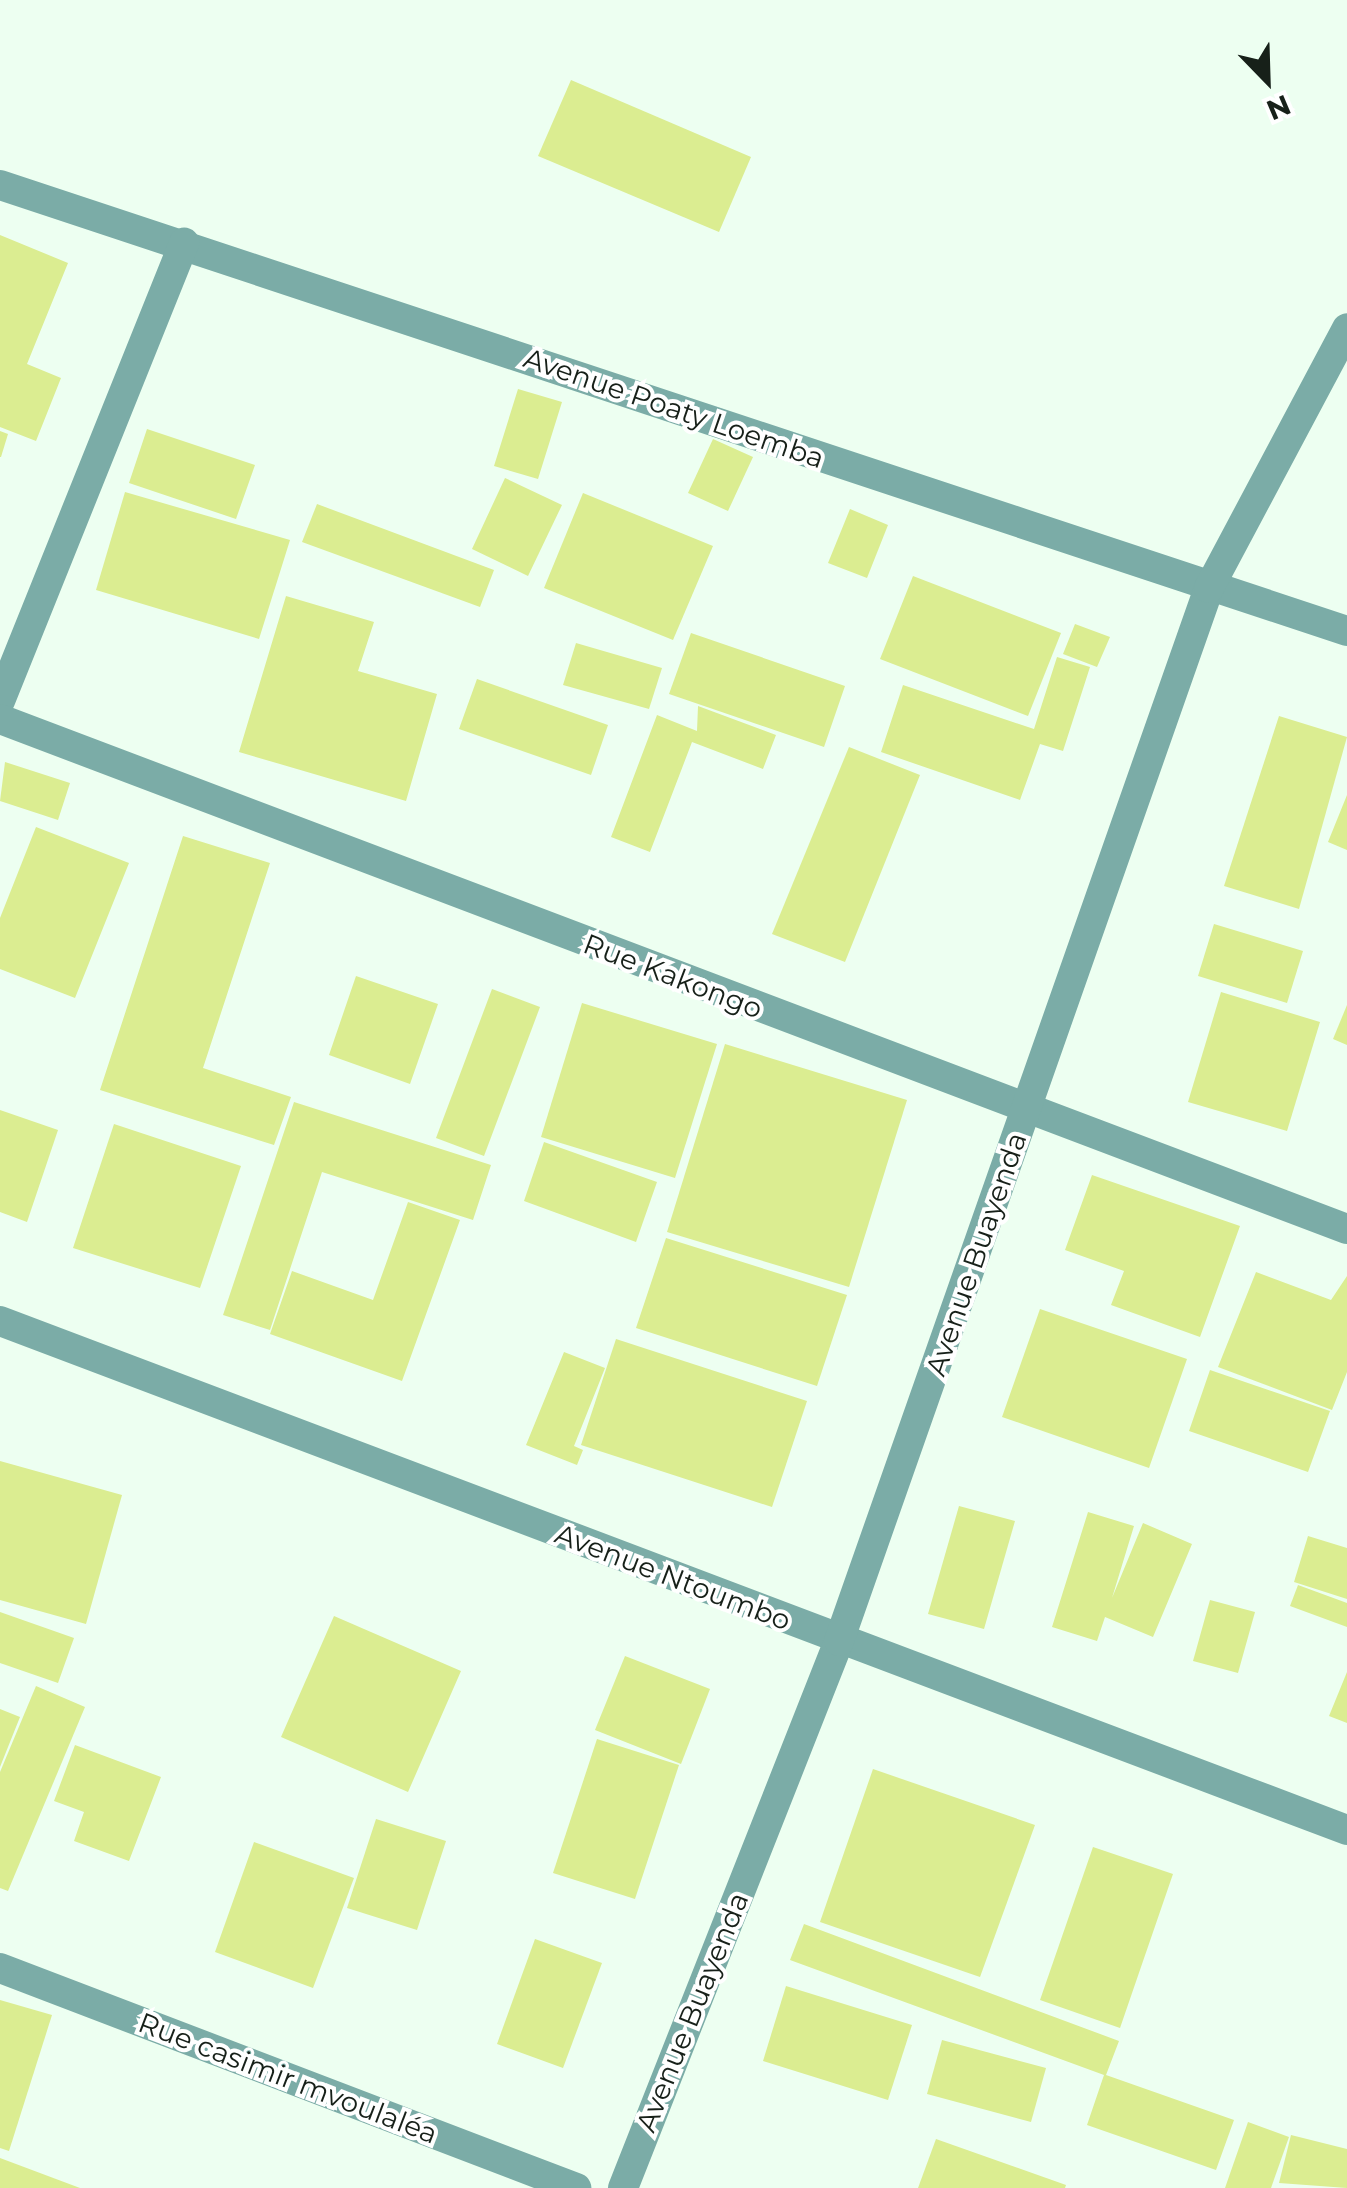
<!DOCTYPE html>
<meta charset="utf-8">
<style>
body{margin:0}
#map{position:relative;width:1347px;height:2188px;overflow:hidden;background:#edfff1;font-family:Montserrat,sans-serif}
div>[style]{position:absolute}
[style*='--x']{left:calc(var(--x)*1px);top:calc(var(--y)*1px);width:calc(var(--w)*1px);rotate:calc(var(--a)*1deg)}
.building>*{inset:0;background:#dbed91}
.street>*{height:30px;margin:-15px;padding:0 15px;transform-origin:15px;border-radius:15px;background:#7baca7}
span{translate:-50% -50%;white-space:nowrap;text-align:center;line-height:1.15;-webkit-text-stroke:8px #fff;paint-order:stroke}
.street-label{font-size:28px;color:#172019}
.north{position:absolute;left:1217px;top:30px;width:100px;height:100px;-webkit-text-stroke:8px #fff;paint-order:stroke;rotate:157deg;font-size:28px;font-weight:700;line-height:40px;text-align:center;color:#172019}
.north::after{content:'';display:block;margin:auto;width:35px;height:45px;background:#172019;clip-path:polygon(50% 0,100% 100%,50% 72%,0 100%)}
</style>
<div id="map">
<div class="building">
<div style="clip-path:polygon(571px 80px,751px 157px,719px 232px,538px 156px)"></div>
<div style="clip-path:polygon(0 235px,68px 263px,27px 364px,61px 378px,36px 441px,0 427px)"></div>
<div style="clip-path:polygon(518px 389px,562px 402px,538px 479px,494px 466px)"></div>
<div style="clip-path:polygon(147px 429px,255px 465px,236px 519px,129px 483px)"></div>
<div style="clip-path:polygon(0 431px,8px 434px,1px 457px,0 457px)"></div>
<div style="clip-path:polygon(713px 439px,753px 457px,728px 511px,688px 493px)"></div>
<div style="clip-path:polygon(505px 478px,562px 505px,528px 576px,472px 549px)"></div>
<div style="clip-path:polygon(125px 492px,290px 540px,259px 639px,96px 590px)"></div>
<div style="clip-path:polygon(583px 493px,713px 546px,673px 640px,544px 588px)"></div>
<div style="clip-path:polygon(317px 504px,494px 570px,480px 607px,302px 542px)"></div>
<div style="clip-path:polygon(850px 509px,888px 525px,867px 578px,828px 563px)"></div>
<div style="clip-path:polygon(913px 576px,1061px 633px,1028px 716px,880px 659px)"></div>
<div style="clip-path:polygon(286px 596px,374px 622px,358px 671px,437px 694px,406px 801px,239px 752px)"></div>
<div style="clip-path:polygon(1075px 624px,1110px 637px,1097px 667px,1063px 654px)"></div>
<div style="clip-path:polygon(691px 633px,845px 686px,824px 747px,669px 694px)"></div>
<div style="clip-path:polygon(576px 643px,662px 668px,649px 709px,563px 685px)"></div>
<div style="clip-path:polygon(1057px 657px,1090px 667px,1063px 751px,1040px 744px,1020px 800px,881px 752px,903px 685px,1034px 729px)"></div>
<div style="clip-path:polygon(477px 679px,608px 725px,591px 775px,459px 729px)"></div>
<div style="clip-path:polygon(698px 706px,776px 735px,763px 769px,692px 742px,650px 852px,611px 837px,657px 715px,697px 731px)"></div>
<div style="clip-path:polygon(1279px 716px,1347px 737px,1299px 909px,1224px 886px)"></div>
<div style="clip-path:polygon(849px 747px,920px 775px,845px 962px,772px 934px)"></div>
<div style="clip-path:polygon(5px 762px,70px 783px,58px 820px,0 801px)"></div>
<div style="clip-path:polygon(1347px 795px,1347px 850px,1328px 842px)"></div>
<div style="clip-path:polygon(36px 827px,129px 863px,75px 998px,0 969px,0 918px)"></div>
<div style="clip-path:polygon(183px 836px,270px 863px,203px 1068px,291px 1097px,274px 1145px,100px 1090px)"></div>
<div style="clip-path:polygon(1214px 924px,1303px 951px,1287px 1003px,1198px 976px)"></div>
<div style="clip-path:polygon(356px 976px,438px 1004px,410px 1084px,329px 1055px)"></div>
<div style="clip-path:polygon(492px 989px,540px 1007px,484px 1156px,436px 1138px)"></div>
<div style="clip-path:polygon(1221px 992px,1320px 1022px,1287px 1131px,1188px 1102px)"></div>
<div style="clip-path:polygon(582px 1003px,717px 1044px,675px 1178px,541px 1137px)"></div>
<div style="clip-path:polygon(1347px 1005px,1347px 1045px,1333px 1039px)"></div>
<div style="clip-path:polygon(725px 1044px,907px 1100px,849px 1287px,667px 1232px)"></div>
<div style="clip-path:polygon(294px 1102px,491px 1165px,473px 1220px,322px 1172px,270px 1330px,223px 1315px)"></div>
<div style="clip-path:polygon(0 1110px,58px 1130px,27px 1222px,0 1212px)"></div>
<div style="clip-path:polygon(114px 1124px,241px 1166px,200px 1288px,73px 1248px)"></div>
<div style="clip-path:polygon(544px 1142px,657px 1182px,636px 1242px,524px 1201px)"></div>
<div style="clip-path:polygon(1092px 1175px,1240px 1226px,1200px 1337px,1111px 1305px,1124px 1271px,1065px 1250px)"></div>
<div style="clip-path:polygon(408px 1202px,460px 1220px,402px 1381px,270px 1334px,292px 1271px,373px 1300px)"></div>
<div style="clip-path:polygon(666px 1238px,847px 1295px,817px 1386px,636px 1328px)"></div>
<div style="clip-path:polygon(1256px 1272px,1331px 1300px,1347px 1276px,1347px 1372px,1332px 1410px,1218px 1367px)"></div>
<div style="clip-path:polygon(1040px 1309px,1187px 1359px,1149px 1468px,1002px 1417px)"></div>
<div style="clip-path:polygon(616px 1339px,807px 1401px,772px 1507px,581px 1445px)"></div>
<div style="clip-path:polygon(564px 1352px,605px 1368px,574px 1446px,583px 1450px,577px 1465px,526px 1445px)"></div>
<div style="clip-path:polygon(1210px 1370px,1330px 1411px,1308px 1472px,1189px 1431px)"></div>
<div style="clip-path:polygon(0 1461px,122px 1495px,86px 1624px,0 1600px)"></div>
<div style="clip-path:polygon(959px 1506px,1015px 1521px,984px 1629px,928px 1614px)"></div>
<div style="clip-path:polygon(1088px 1512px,1134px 1526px,1112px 1598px,1143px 1523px,1192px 1544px,1153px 1637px,1105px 1617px,1097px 1641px,1052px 1627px)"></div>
<div style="clip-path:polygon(1308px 1536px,1347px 1548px,1347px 1599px,1294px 1582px)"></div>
<div style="clip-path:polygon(1298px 1585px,1347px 1603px,1347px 1627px,1290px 1606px)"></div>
<div style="clip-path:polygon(1210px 1600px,1255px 1612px,1238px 1673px,1193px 1661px)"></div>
<div style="clip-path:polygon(0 1612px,74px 1638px,58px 1683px,0 1663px)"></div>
<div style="clip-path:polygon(334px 1616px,461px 1671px,408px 1792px,281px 1737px)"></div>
<div style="clip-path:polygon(625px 1656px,710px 1689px,681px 1764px,595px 1730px)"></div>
<div style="clip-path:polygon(1347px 1672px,1347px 1723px,1329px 1716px)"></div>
<div style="clip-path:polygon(36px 1686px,85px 1707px,8px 1891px,0 1888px,0 1772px)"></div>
<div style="clip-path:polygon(0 1709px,20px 1717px,0 1767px)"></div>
<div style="clip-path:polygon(597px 1739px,679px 1765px,635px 1899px,553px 1873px)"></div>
<div style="clip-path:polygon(75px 1745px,161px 1777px,129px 1861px,74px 1841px,84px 1812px,54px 1801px)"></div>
<div style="clip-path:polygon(873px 1769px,1035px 1825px,980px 1977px,820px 1922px)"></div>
<div style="clip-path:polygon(376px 1819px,446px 1841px,417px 1930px,347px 1908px)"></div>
<div style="clip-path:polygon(254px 1842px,354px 1878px,313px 1988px,215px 1952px)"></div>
<div style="clip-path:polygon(1093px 1847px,1173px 1874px,1120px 2028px,1040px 2000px)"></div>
<div style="clip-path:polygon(804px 1924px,1119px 2041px,1106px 2075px,1234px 2120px,1216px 2170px,1087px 2125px,1104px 2075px,790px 1960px)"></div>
<div style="clip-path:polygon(535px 1939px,602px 1963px,563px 2068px,497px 2044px)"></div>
<div style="clip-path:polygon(786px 1986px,912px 2025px,888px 2100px,763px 2061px)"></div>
<div style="clip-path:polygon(0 2000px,52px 2015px,9px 2151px,0 2148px)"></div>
<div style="clip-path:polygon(942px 2040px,1046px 2068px,1031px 2122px,927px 2094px)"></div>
<div style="clip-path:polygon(1248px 2122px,1289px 2137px,1271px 2188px,1225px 2188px)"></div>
<div style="clip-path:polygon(1291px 2135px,1347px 2149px,1347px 2188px,1279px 2183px)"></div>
<div style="clip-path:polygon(936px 2139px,1066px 2185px,1065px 2188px,918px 2188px)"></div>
<div style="clip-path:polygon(0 2158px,80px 2188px,0 2188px)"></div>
</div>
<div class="street">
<div style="--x:0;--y:185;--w:1419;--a:18.32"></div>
<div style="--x:0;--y:701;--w:494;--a:-68.1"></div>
<div style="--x:0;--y:719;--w:1440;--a:20.74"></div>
<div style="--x:0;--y:1321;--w:1440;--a:20.7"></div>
<div style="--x:0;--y:1968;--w:617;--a:20.9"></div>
<div style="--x:623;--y:2188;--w:588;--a:-68.45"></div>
<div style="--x:839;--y:1641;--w:1116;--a:-70.64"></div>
<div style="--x:1209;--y:588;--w:294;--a:-62"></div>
</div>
<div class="street-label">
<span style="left:674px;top:408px;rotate:19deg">Avenue Poaty Loemba</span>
<span style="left:673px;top:976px;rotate:21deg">Rue Kakongo</span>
<span style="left:976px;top:1254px;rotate:-71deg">Avenue Buayenda</span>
<span style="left:673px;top:1577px;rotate:21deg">Avenue Ntoumbo</span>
<span style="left:692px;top:2012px;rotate:-68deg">Avenue Buayenda</span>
<span style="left:288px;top:2078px;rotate:21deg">Rue casimir mvoulaléa</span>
</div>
<div class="north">N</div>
</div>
